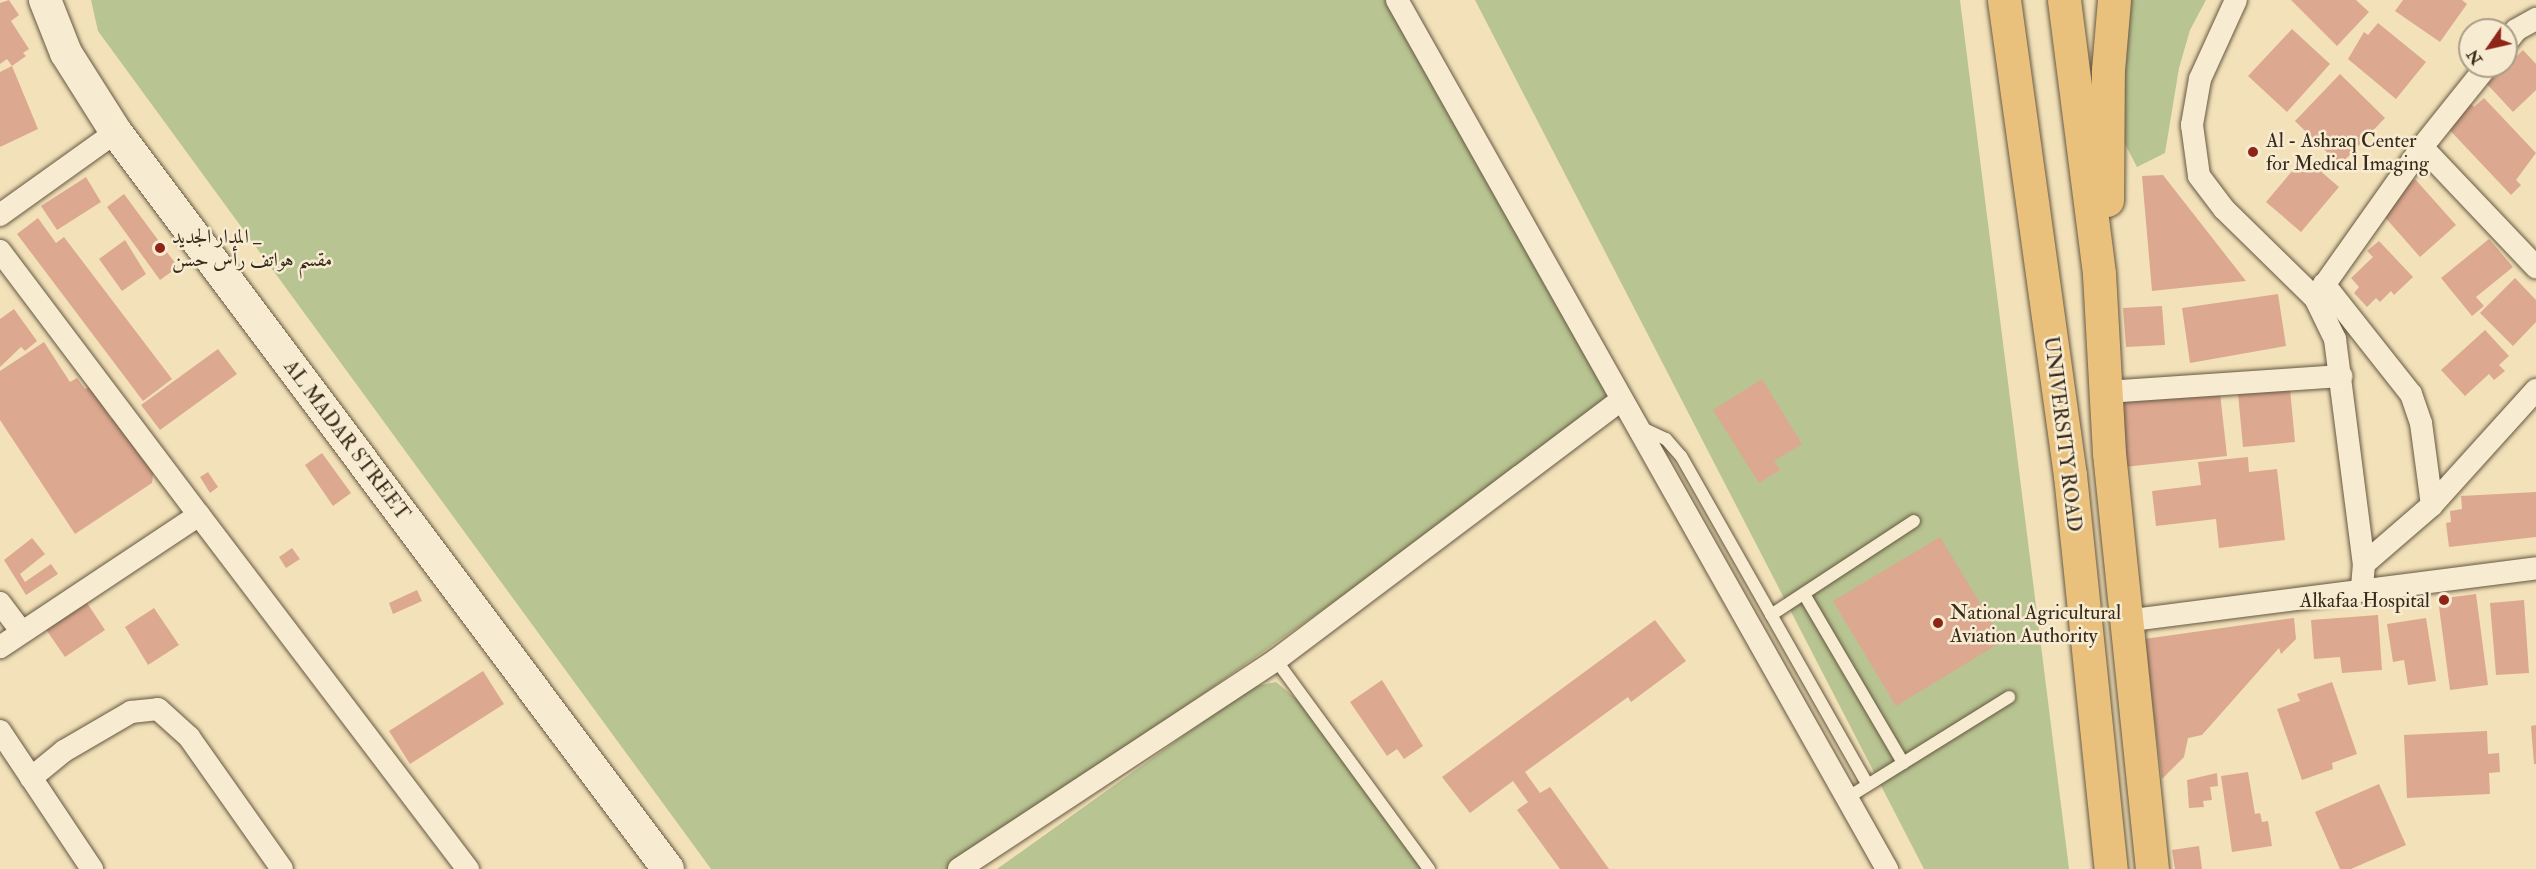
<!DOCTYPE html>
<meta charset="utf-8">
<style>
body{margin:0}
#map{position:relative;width:2536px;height:869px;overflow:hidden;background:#f3e2b9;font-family:"IM FELL Double Pica",Amiri,serif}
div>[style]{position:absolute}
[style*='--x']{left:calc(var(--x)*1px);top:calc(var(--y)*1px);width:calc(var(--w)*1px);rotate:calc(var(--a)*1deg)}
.green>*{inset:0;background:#b8c491}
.building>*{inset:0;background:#dca890}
.roads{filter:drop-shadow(0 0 2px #665842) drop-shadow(0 0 2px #665842)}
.lane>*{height:12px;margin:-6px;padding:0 6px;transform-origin:6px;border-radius:6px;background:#f7ecd2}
.street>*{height:22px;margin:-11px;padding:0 11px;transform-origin:11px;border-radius:11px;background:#f7ecd2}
.secondary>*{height:32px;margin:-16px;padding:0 16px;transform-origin:16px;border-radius:16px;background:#f7ecd2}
.highway>*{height:33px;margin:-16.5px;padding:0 16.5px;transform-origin:16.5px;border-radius:16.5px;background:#eac17c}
.dots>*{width:16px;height:16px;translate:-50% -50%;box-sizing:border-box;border:3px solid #f7ecd2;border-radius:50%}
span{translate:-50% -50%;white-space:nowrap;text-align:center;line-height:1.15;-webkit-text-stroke:5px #f7ecd2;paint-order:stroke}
.poi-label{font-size:20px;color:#372a1a}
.left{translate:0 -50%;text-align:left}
.right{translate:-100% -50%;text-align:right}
.street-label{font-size:20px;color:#372a1a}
.north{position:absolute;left:2458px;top:18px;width:60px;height:60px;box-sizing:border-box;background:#f7ecd2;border:2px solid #aa9e88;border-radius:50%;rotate:236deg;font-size:16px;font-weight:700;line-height:24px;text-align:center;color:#372a1a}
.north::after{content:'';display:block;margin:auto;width:21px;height:27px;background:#8f2418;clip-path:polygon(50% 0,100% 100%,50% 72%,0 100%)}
</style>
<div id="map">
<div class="green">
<div style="clip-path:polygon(91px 0,1397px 0,1621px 400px,954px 869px,711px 869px,98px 31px)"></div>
<div style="clip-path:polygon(1475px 0,1960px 0,2069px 869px,1924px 869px)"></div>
<div style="clip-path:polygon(2121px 0,2206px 0,2190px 30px,2179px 68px,2165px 153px,2137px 167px,2113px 121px)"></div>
<div style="clip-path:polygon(1276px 682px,1300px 702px,1422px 869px,997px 869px,1252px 687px)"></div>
</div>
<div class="building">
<div style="clip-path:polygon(9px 0,19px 15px,11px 21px,29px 49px,23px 53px,26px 56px,12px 66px,7px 59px,0 64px,0 3px)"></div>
<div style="clip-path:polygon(2291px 0,2356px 0,2369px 12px,2337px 46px)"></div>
<div style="clip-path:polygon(2403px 0,2462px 0,2467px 4px,2440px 42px,2395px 11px)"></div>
<div style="clip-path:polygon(2378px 23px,2426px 62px,2396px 99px,2348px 59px,2364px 32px,2368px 35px)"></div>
<div style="clip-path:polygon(2292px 29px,2330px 64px,2287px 112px,2248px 76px)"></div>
<div style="clip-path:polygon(2523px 50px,2536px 64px,2536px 90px,2513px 112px,2487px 84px)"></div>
<div style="clip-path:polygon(12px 66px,38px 129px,0 147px,0 72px)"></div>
<div style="clip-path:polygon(2340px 74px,2385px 118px,2340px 165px,2295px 121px)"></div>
<div style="clip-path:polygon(2484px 98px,2536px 153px,2516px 180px,2521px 185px,2511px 195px,2443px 123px,2467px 100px,2474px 107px)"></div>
<div style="clip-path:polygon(2304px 157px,2339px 187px,2301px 232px,2266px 202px)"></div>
<div style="clip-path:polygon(2163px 175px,2246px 281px,2152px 291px,2142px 176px)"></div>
<div style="clip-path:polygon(86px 177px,101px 202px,57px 230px,41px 206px)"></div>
<div style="clip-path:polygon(2415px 179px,2456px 225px,2420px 257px,2383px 215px,2389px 203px)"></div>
<div style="clip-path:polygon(124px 194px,178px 267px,160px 280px,107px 207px)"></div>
<div style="clip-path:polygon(38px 218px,56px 243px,64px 237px,172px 379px,143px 401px,17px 234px)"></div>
<div style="clip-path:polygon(2489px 239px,2513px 267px,2476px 297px,2484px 306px,2472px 316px,2441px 278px)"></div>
<div style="clip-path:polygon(125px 240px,146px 274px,122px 291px,99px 259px)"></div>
<div style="clip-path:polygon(2379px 241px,2413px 277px,2394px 295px,2391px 291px,2380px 302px,2376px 298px,2367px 307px,2354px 293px,2359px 287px,2351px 278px,2373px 257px,2367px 251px)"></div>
<div style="clip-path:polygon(2515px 278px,2536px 300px,2536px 322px,2513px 346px,2480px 313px)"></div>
<div style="clip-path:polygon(2278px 294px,2286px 346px,2190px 363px,2182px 308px)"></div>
<div style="clip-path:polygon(2162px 306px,2165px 345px,2126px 347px,2123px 308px)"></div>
<div style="clip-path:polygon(14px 309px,37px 341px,25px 351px,21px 347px,0 367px,0 319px)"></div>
<div style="clip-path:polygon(2485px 330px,2509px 356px,2499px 365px,2505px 371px,2494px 380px,2489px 374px,2465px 396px,2441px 370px)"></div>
<div style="clip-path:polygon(44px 342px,70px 382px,77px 378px,85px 389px,90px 386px,111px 419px,119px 414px,154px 467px,152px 483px,75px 534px,0 420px,0 371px)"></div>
<div style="clip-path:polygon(218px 349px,237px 374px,160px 430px,141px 405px)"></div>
<div style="clip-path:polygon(1762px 379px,1802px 444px,1774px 461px,1780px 470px,1759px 483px,1713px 410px)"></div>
<div style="clip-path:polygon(2290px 389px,2295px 442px,2243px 447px,2238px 394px)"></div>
<div style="clip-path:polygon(2220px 393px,2227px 456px,2124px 467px,2118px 403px)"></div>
<div style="clip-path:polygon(322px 453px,351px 493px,333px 506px,305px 465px)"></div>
<div style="clip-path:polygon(2248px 457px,2249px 472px,2277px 469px,2285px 540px,2219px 548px,2216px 519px,2156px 526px,2152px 491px,2201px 485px,2198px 462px)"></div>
<div style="clip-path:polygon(208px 472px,218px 487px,210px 493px,200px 477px)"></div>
<div style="clip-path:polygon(2536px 492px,2536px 537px,2449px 547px,2446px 523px,2451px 522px,2450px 511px,2462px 509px,2461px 496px)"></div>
<div style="clip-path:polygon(1940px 537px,2003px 641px,1896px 706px,1833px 601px)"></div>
<div style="clip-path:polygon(32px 538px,45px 554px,20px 574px,25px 582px,51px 564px,58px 574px,26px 595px,4px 560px)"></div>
<div style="clip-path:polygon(292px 548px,300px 559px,286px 568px,279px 557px)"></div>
<div style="clip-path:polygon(417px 590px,422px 601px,393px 614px,389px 603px)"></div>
<div style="clip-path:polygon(2476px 594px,2488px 685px,2450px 690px,2438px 599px)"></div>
<div style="clip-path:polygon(83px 597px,105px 630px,65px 657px,43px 625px)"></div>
<div style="clip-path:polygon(2524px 600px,2529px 673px,2496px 675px,2490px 603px)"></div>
<div style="clip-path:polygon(154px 608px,179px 645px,148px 665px,125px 627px)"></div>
<div style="clip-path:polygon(2378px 615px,2382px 670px,2342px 673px,2340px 657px,2314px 659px,2311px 620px)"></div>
<div style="clip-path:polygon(2294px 618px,2296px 639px,2281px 654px,2279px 648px,2202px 735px,2188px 738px,2184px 757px,2162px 779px,2144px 639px)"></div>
<div style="clip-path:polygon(2426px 618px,2436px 681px,2408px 685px,2404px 660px,2393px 662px,2387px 624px)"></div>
<div style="clip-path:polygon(1655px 620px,1686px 661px,1631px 702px,1628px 697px,1525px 772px,1540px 793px,1550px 787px,1609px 869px,1560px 869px,1517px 810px,1528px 802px,1513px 781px,1470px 813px,1442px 777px)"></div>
<div style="clip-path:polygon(483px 671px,504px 704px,410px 764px,389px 731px)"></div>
<div style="clip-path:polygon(1382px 680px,1423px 746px,1404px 759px,1397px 749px,1387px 756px,1350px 702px)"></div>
<div style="clip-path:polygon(2332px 682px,2357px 754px,2332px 763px,2333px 769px,2302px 780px,2277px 709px,2300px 701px,2297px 694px)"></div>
<div style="clip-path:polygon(2536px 725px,2536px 764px,2534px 764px,2531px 726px)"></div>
<div style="clip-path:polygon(2487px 731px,2488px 754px,2499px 753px,2500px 772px,2489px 773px,2490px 794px,2407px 798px,2404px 735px)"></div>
<div style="clip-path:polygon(2248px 772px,2255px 814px,2260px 813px,2262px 822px,2268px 821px,2272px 846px,2232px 852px,2221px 776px)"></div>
<div style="clip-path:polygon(2217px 773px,2218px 786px,2210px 787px,2212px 800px,2203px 801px,2204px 807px,2189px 808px,2187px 780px)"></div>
<div style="clip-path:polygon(2379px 784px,2406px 845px,2351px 869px,2340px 869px,2315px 812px)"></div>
<div style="clip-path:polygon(2199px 846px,2202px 869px,2175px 869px,2172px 850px)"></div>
</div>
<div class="roads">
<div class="lane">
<div style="--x:1642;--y:428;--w:26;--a:25"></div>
<div style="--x:1666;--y:439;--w:23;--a:49"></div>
<div style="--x:1681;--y:456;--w:378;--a:60.4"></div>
<div style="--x:1804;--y:594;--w:196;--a:59.6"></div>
<div style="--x:1771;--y:615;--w:171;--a:-33.3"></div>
<div style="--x:1276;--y:660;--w:259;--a:53.8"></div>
<div style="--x:1847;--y:798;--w:191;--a:-31.9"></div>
</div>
<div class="street">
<div style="--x:1397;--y:0;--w:998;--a:60.58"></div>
<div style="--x:2236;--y:0;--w:87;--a:114.5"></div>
<div style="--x:2200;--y:79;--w:47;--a:99.9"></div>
<div style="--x:2192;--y:125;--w:51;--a:82.2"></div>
<div style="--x:2199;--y:176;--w:41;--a:52.9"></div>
<div style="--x:2224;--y:209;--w:127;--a:44.4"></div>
<div style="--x:2315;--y:298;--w:46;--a:64"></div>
<div style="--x:2335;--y:339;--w:227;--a:82.7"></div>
<div style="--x:2364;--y:564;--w:24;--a:95"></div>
<div style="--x:2506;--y:43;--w:16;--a:-52"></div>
<div style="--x:2516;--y:30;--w:23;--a:-29"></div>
<div style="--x:2422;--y:147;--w:166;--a:46.5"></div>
<div style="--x:0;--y:215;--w:143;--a:-35.6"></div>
<div style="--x:0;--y:251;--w:331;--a:53"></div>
<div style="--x:199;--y:515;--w:239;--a:146.4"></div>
<div style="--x:2324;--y:284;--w:140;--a:51.7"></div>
<div style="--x:2411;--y:394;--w:31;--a:71"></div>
<div style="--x:2421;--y:423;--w:83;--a:82.4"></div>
<div style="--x:2315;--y:298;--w:185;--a:-54.7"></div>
<div style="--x:2422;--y:147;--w:104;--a:-51.3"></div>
<div style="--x:2106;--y:392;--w:236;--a:-3.9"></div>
<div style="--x:199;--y:515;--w:445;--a:52.8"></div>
<div style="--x:2364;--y:564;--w:90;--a:-40.9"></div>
<div style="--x:2432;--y:505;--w:155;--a:-47.9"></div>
<div style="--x:0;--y:603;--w:36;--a:53"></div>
<div style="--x:2125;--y:621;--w:414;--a:-7.3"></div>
<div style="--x:0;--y:731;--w:166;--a:56.3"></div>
<div style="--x:31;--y:778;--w:43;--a:-39.3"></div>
<div style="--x:64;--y:751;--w:78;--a:-30.2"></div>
<div style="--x:131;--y:712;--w:27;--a:-6"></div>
<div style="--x:158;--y:709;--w:42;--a:42.1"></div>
<div style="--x:189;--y:737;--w:161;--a:54.8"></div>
<div style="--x:959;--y:869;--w:380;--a:-33.4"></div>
<div style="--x:1276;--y:660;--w:432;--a:-37"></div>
</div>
<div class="secondary">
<div style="--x:45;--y:0;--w:57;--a:68.4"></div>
<div style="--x:66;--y:53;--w:93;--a:57.7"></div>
<div style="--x:116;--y:132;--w:921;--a:53.17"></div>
</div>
<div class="highway">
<div style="--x:2004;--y:0;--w:480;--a:82.1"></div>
<div style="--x:2070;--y:475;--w:396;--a:84.1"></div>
<div style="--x:2064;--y:0;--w:276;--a:82.7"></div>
<div style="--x:2099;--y:274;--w:179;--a:86.8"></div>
<div style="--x:2109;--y:453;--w:418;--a:84.1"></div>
<div style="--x:2107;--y:200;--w:130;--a:-89.6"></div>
<div style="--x:2108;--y:70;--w:70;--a:-85.1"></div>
</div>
</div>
<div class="dots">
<div style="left:2253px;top:152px;background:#8f2418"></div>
<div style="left:160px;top:248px;background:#8f2418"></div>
<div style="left:2444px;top:600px;background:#8f2418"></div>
<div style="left:1938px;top:623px;background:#8f2418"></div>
</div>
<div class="poi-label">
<span class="left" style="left:2266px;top:152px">Al - Ashraq Center<br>for Medical Imaging</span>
<span class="left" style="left:172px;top:248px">المدار الجديد _<br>مقسم هواتف رأس حسن</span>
<span class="right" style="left:2430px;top:600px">Alkafaa Hospital</span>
<span class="left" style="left:1950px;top:624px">National Agricultural<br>Aviation Authority</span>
</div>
<div class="street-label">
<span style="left:2063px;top:434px;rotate:83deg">UNIVERSITY ROAD</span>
<span style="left:347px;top:440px;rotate:53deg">AL MADAR STREET</span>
</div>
<div class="north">N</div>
</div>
